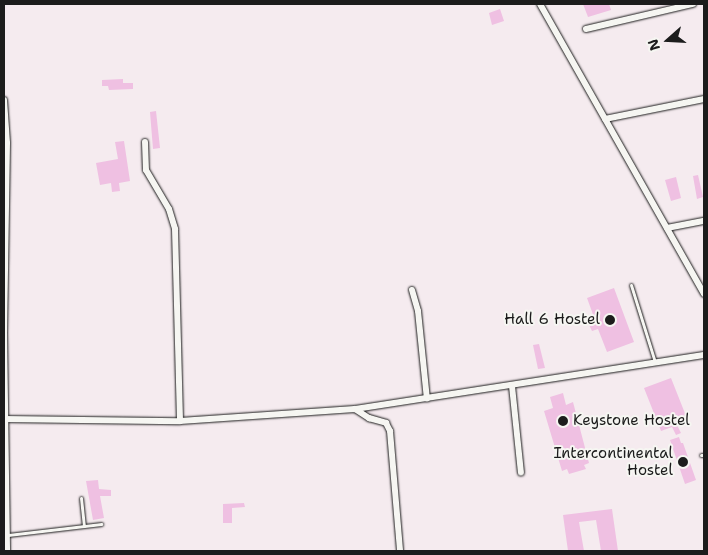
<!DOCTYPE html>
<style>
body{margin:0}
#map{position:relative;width:708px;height:555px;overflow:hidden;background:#f5ebef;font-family:"Shantell Sans",sans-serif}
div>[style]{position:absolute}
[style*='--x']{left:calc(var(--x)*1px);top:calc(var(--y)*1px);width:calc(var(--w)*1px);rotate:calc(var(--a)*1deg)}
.building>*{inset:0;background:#efc0e2}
.roads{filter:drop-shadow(0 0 1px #1c1c1c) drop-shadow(0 0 1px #1c1c1c)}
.lane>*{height:3px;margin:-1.5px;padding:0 1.5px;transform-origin:1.5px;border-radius:1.5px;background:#f6f6f2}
.street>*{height:6px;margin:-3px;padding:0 3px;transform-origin:3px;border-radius:3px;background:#f6f6f2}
.dots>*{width:14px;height:14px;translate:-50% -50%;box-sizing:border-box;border:2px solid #f6f6f2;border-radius:50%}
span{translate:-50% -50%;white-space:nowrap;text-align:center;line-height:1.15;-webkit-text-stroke:4px #f6f6f2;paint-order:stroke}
.poi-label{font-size:15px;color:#1c1c1c}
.right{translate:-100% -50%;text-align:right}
.left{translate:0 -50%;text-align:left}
.frame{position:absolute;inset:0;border:5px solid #1c1c1c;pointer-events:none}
.north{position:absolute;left:643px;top:15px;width:50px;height:50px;-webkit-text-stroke:4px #f6f6f2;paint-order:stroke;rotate:251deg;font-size:14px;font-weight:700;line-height:20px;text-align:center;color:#1c1c1c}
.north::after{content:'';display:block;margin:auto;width:18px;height:22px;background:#1c1c1c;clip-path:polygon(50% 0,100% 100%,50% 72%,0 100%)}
</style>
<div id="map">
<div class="building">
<div style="clip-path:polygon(583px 4px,609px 4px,611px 10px,588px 17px)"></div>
<div style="clip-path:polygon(500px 9px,504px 21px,492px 25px,489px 13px)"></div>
<div style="clip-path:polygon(123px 79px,123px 83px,133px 83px,133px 89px,109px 90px,108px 86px,102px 86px,102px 80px)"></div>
<div style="clip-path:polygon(156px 111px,160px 148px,153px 149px,150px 112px)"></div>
<div style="clip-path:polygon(124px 141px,130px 181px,119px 183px,120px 191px,112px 192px,111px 183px,100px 185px,96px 163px,118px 159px,115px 142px)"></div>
<div style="clip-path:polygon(698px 175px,703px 197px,697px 199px,693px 176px)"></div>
<div style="clip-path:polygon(676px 177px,681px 198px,671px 201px,665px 180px)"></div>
<div style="clip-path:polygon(614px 288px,634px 342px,607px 352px,598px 329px,592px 331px,588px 323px,595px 320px,587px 298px)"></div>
<div style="clip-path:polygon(539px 344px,545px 368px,538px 369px,533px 345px)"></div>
<div style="clip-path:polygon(671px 378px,688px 421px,677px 425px,681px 433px,676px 435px,672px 427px,661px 431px,644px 388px)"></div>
<div style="clip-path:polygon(563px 393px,566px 405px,573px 402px,589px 463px,584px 465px,586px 469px,569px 474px,567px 469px,562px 471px,544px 411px,553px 408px,550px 397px)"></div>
<div style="clip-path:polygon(679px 437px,681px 443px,683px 443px,696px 480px,685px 484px,670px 440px)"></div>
<div style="clip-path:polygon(98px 480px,99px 489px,111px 490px,111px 496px,100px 496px,104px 518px,93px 520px,86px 481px)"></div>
<div style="clip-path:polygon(244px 503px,245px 507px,232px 508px,232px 523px,223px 523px,223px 504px)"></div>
<div style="clip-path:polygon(612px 509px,618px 551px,601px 551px,596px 520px,579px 522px,584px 551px,568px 551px,563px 515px)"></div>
</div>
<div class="roads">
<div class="lane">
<div style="--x:631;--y:285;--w:81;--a:72.7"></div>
<div style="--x:701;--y:455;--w:3;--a:0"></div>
<div style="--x:81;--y:498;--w:28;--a:84"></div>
<div style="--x:8;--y:535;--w:94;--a:-6.7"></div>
</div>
<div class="street">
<div style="--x:540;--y:4;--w:333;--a:60.5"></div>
<div style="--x:586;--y:29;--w:110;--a:-13.2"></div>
<div style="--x:4;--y:100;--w:43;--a:86"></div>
<div style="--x:7;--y:143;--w:189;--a:90.9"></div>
<div style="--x:4;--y:332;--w:219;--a:89.2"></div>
<div style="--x:605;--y:119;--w:101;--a:-11.4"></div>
<div style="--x:145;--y:142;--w:28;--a:88"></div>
<div style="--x:146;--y:170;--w:45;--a:59.5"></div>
<div style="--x:169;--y:209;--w:21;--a:73"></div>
<div style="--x:175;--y:229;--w:192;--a:88.5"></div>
<div style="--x:667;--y:228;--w:38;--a:-11"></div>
<div style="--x:412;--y:290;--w:22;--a:74"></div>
<div style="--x:418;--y:311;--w:88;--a:84.2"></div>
<div style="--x:512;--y:386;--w:87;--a:84.1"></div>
<div style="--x:355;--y:409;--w:17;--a:33"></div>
<div style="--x:369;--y:418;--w:18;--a:16"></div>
<div style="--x:386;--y:423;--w:9;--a:63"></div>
<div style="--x:390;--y:431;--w:120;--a:85.2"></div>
<div style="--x:4;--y:419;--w:176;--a:0.7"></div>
<div style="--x:180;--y:421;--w:175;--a:-3.9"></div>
<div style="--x:355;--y:409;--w:353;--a:-8.8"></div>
</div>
</div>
<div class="dots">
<div style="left:610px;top:320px;background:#1c1c1c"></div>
<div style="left:563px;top:421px;background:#1c1c1c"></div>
<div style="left:683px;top:462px;background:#1c1c1c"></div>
</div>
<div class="poi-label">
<span class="right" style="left:600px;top:320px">Hall 6 Hostel</span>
<span class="left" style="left:573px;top:421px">Keystone Hostel</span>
<span class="right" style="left:673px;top:462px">Intercontinental<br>Hostel</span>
</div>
<div class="frame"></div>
<div class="north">N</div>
</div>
